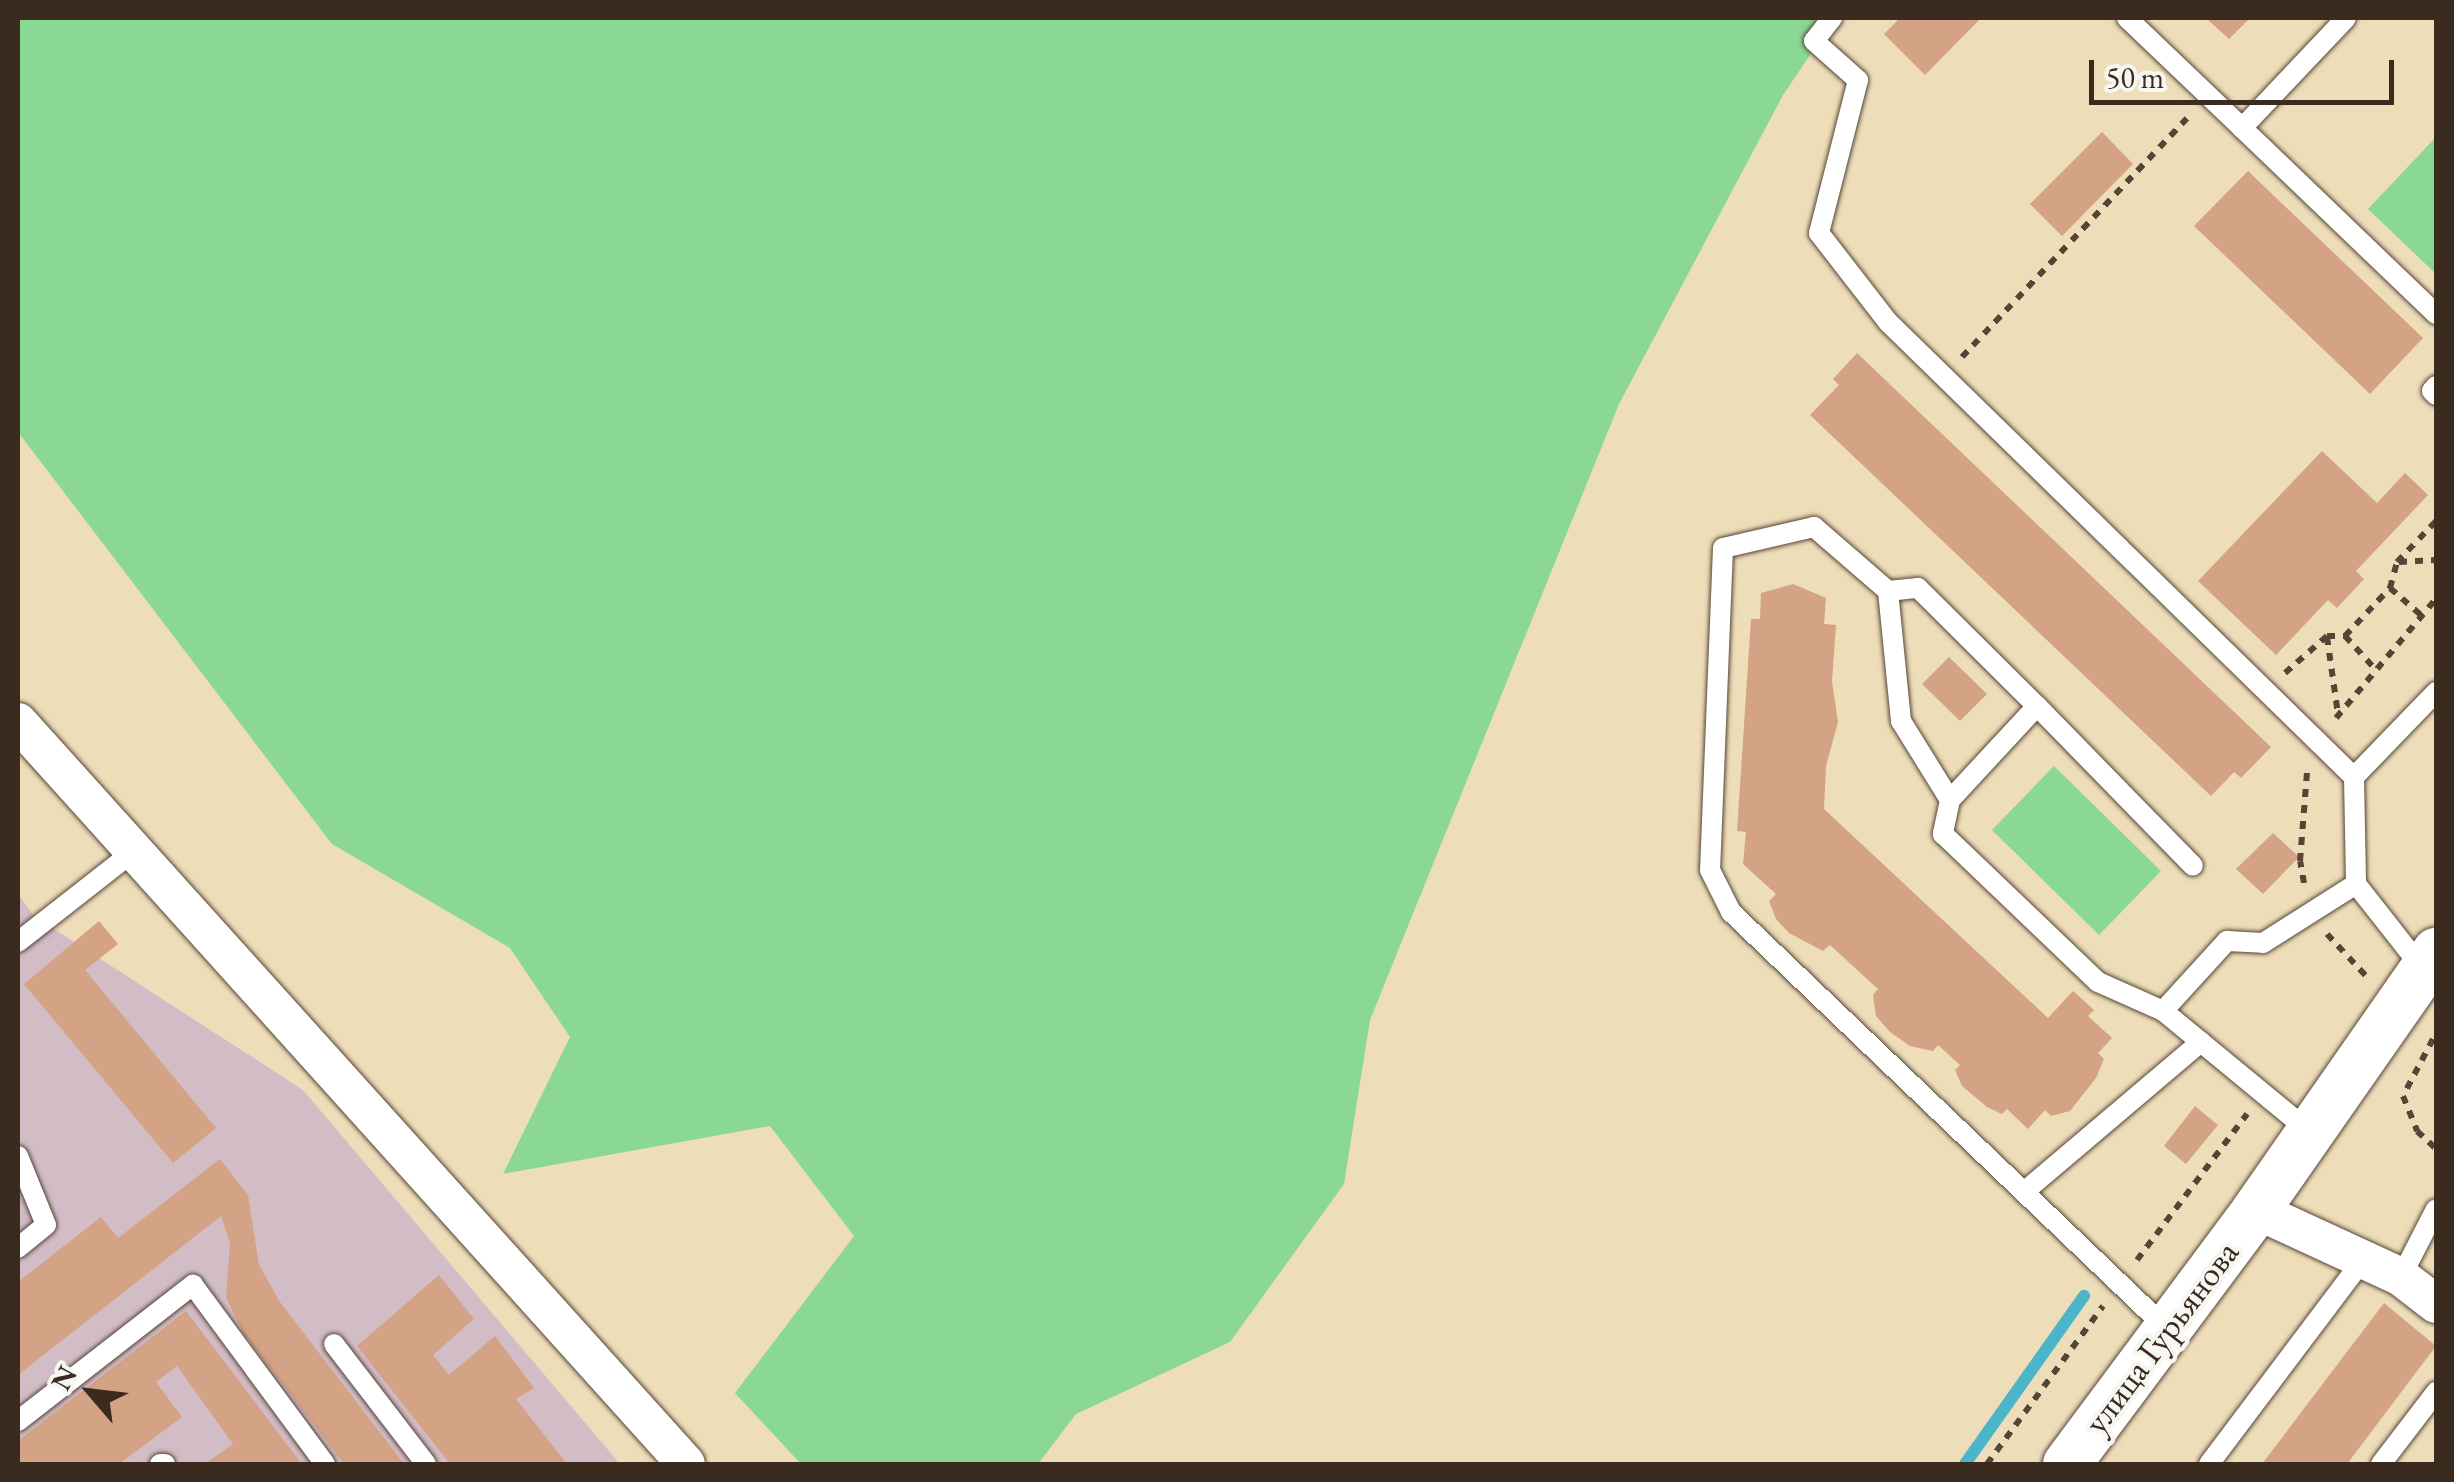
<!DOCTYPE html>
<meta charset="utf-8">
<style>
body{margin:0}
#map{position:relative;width:2454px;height:1482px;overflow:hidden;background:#edddb9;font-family:"EB Garamond",serif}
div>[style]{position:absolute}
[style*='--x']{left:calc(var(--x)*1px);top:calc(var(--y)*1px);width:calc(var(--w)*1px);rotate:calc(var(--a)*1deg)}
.industrial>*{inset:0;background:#d2bdc6}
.green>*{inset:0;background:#8bd795}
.stream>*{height:12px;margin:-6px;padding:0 6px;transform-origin:6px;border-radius:6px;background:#4cb5ca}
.building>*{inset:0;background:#d4a284}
.path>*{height:6px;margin-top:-3px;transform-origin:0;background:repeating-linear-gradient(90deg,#564535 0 8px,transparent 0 16px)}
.roads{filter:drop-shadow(0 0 2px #564535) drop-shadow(0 0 2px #564535)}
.service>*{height:20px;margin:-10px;padding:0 10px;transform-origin:10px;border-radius:10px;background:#fff}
.minor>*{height:38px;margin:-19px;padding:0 19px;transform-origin:19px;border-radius:19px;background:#fff}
.tertiary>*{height:48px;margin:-24px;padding:0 24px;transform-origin:24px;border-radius:24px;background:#fff}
span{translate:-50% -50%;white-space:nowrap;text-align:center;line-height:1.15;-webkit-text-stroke:9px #f6f6f2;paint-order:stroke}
.street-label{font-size:35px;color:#3b2a1e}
.frame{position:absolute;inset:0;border:20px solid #3b2a1e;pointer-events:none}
.north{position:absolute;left:40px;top:1342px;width:100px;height:100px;-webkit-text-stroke:8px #f6f6f2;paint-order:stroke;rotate:298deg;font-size:28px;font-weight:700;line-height:40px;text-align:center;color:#3b2a1e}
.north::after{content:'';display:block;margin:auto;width:35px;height:45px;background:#3b2a1e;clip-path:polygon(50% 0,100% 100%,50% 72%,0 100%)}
.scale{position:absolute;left:2089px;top:60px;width:305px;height:45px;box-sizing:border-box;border:5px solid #3b2a1e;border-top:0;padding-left:12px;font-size:30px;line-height:35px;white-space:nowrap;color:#3b2a1e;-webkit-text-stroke:8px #f6f6f2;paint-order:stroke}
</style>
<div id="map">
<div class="industrial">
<div style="clip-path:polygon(18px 894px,34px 916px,303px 1090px,620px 1464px,18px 1464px)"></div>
</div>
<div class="green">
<div style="clip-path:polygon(18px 18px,1835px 18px,1783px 95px,1619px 404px,1370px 1020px,1344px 1184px,1230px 1342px,1076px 1414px,1038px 1464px,801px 1464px,735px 1393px,854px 1236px,770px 1126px,503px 1174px,570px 1037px,510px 948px,332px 844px,18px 432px)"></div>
<div style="clip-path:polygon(2436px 137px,2436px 274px,2368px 209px)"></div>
<div style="clip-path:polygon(2054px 766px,2161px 871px,2099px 935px,1992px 830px)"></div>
</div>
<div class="stream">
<div style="--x:1965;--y:1464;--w:206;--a:-54.7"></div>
</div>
<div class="building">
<div style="clip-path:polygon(1900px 18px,1981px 18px,1925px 75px,1884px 34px)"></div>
<div style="clip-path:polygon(2206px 18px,2250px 18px,2229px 39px)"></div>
<div style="clip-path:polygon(2102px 132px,2133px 164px,2062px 236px,2030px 204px)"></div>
<div style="clip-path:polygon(2248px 171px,2423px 338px,2370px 394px,2194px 226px)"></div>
<div style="clip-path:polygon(1857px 353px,2271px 747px,2241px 778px,2234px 772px,2211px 796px,1810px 415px,1839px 385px,1833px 379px)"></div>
<div style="clip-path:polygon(2322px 451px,2377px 503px,2405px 473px,2428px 495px,2356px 571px,2364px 579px,2337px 608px,2328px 600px,2276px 655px,2198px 581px)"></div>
<div style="clip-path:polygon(1793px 584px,1826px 598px,1824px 624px,1836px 625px,1832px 681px,1838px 722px,1826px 766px,1824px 809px,2048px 1018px,2073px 991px,2094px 1010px,2088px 1016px,2112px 1038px,2098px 1053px,2104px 1059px,2096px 1078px,2070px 1111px,2051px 1116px,2045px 1110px,2028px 1129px,2007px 1109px,2002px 1114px,1987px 1107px,1962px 1086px,1955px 1070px,1960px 1065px,1938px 1045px,1933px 1051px,1910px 1046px,1890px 1032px,1876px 1016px,1873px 995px,1878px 989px,1830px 945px,1823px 951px,1789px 933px,1776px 919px,1769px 901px,1776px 894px,1743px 864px,1746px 832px,1737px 831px,1751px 619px,1760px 619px,1761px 593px)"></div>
<div style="clip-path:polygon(1949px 657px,1987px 694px,1960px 721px,1922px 684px)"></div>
<div style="clip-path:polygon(2273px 833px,2299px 857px,2263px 894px,2236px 869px)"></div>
<div style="clip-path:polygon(99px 921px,118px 944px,85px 970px,216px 1128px,173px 1163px,24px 984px)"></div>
<div style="clip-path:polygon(2195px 1106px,2218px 1125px,2186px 1164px,2164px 1146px)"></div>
<div style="clip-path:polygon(220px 1159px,248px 1195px,259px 1265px,280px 1302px,404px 1464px,344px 1464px,242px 1331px,226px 1297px,230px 1243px,221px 1216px,18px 1375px,18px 1282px,101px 1217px,118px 1238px)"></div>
<div style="clip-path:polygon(439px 1275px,474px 1319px,433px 1355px,449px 1375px,495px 1336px,534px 1388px,516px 1399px,567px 1464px,450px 1464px,357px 1346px)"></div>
<div style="clip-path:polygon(2384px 1303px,2436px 1346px,2347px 1464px,2262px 1464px)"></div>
<div style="clip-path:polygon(186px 1311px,302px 1464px,205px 1464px,233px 1444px,177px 1366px,156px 1382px,182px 1417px,119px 1464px,18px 1464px,18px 1441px)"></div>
</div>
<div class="path">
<div style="--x:1962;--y:357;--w:332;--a:-46.7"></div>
<div style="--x:2399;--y:562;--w:37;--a:-3"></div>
<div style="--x:2390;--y:588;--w:43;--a:41.2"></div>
<div style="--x:2345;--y:636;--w:46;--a:47.6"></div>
<div style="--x:2327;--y:637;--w:78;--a:81.9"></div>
<div style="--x:2285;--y:673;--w:56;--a:-41.4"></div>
<div style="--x:2327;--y:636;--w:18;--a:0"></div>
<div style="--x:2345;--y:636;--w:66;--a:-46.8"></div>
<div style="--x:2390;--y:588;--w:27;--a:-75"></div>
<div style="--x:2397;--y:562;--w:57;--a:-46.4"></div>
<div style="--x:2336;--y:718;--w:155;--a:-50"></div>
<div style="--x:2304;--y:883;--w:22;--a:-100"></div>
<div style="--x:2300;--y:861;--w:89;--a:-85.5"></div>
<div style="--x:2327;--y:934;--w:57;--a:47.1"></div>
<div style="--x:2433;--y:1039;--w:64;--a:117.8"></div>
<div style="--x:2403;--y:1096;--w:38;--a:68"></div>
<div style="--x:2417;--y:1131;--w:26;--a:43"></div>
<div style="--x:2137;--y:1260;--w:183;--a:-53"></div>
<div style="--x:1987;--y:1464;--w:196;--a:-53.7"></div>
</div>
<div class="roads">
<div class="service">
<div style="--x:1832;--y:18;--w:29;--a:128"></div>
<div style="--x:1814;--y:41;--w:59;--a:41.6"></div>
<div style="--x:1858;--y:80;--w:158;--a:104.3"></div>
<div style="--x:1819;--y:233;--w:113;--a:52.2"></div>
<div style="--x:1888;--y:322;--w:651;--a:44.32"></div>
<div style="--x:2354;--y:777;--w:107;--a:88.9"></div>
<div style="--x:2356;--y:884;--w:108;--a:51.8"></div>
<div style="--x:2127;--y:18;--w:159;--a:43.7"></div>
<div style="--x:2242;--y:128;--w:151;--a:-46.6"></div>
<div style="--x:2242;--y:128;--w:269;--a:43.8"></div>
<div style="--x:2436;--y:386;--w:6;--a:129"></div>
<div style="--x:2432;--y:391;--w:6;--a:45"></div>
<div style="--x:1888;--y:591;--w:98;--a:-139.1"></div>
<div style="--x:1814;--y:527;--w:93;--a:167"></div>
<div style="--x:1723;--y:548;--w:322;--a:92.3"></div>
<div style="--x:1710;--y:870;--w:47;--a:63.4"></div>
<div style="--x:1731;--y:912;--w:603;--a:43.72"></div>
<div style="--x:2037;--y:706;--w:223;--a:45.7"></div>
<div style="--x:2354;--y:777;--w:118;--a:-46"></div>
<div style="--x:1950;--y:800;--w:93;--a:-121.8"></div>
<div style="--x:1901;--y:721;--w:131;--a:-95.7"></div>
<div style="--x:1888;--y:591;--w:30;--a:-6"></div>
<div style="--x:1918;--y:588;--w:168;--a:44.8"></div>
<div style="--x:2037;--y:706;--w:128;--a:132.8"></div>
<div style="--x:1950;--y:800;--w:35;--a:102"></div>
<div style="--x:1943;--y:834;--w:214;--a:43.7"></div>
<div style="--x:2098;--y:982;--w:71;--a:24"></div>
<div style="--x:18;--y:942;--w:147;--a:-38.1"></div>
<div style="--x:2310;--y:1132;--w:190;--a:-140.5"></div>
<div style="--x:2163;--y:1011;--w:95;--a:-47.6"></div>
<div style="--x:2227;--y:941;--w:36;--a:3"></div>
<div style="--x:2263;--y:943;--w:110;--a:-32.4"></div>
<div style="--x:18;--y:1156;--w:74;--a:67.9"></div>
<div style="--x:46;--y:1225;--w:36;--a:141"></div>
<div style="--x:2024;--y:1192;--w:232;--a:-40.3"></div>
<div style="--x:2401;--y:1277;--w:76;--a:-62.8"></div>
<div style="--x:334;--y:1344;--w:151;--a:52.5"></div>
<div style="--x:18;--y:1421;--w:222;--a:-37.9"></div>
<div style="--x:193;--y:1285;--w:222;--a:53.6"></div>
<div style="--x:160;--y:1464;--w:5;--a:0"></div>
<div style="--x:2209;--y:1464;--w:258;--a:-53"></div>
<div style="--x:2381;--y:1464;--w:91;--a:-52.6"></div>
</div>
<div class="minor">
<div style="--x:18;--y:722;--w:998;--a:48"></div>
<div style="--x:2256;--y:1210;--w:160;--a:24.8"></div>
<div style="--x:2401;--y:1277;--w:44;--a:37.6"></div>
</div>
<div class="tertiary">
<div style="--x:2067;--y:1464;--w:317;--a:-53.3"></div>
<div style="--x:2256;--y:1210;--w:315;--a:-55.1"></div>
</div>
</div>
<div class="street-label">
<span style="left:2161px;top:1337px;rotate:-53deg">улица Гурьянова</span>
</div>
<div class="frame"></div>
<div class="north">N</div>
<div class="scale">50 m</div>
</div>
